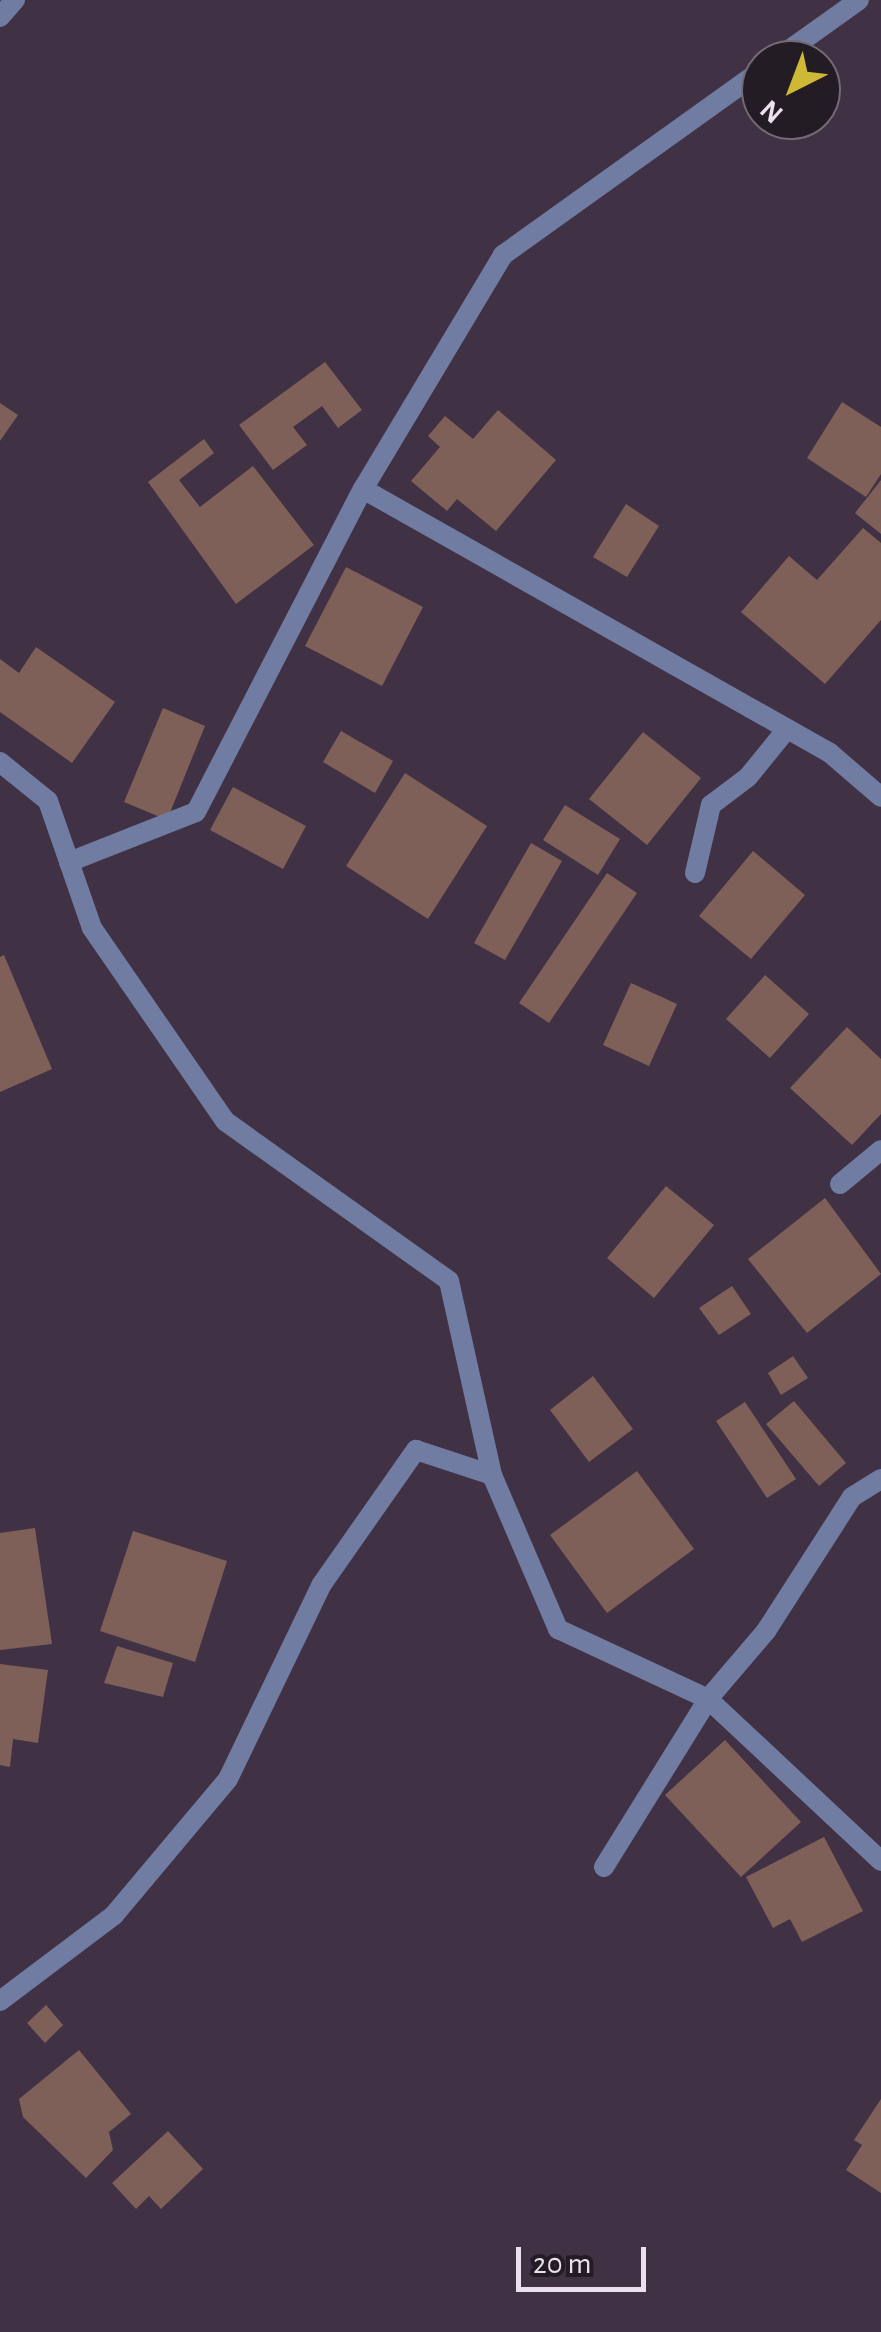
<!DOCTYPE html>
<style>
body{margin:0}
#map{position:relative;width:881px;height:2332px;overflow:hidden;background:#413145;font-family:"Alegreya Sans",sans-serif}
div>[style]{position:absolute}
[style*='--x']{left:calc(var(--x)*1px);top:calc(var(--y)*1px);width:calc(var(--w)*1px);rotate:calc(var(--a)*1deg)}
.building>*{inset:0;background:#7e6058}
.street>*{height:20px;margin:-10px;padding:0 10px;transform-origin:10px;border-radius:10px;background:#717ca2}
span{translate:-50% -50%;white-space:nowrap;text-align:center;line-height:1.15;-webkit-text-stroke:10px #231c25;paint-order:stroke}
.north{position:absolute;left:741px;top:40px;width:100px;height:100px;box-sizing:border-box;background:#231c25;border:2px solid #736a75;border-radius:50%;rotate:222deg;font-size:28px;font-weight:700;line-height:40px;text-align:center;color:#ebe0ed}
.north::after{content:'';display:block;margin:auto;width:35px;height:45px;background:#d0b837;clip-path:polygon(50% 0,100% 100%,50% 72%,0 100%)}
.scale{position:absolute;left:516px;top:2247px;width:130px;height:45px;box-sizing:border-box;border:5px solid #ebe0ed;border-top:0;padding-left:12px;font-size:30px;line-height:35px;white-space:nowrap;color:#ebe0ed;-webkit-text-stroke:8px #231c25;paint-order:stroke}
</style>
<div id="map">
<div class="building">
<div style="clip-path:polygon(325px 362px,362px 410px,338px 428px,322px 406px,293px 427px,307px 445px,273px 470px,239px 425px)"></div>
<div style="clip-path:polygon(842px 402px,881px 427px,881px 474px,866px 497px,807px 458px)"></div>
<div style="clip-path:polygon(0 403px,18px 415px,0 441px)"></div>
<div style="clip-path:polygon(498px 410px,556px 460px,496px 531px,457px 499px,447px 511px,411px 481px,440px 447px,428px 436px,445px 416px,473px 439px)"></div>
<div style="clip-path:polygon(204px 439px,214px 453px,179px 480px,200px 507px,253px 466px,314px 545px,236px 604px,148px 482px)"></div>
<div style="clip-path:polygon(881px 480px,881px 534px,855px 513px)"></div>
<div style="clip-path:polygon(626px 504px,659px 526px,627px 577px,593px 557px)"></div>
<div style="clip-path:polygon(863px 528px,881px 543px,881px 620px,825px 684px,741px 612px,789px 556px,817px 580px)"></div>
<div style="clip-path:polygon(346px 567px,423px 607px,382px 686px,305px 646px)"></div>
<div style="clip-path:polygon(36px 647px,115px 702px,72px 763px,0 712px,0 659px,19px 673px)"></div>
<div style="clip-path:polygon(163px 708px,205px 726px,167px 820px,124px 802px)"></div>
<div style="clip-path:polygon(341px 731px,393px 761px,375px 793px,323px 762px)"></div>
<div style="clip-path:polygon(643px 732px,701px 778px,647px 845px,589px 799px)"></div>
<div style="clip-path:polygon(405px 773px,487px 826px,428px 919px,346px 866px)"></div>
<div style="clip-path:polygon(233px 787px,306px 826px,283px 869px,210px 830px)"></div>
<div style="clip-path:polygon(565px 805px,620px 839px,598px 875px,543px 840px)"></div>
<div style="clip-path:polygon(531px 843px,562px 861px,505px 960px,474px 943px)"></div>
<div style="clip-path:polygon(753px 851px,805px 895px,751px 959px,699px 916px)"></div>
<div style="clip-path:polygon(607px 873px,637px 893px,549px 1023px,519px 1003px)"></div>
<div style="clip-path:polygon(4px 955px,52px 1069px,0 1092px,0 957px)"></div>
<div style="clip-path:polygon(765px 975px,809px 1014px,770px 1058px,726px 1019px)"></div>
<div style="clip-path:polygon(631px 983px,677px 1004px,649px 1066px,603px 1045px)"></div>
<div style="clip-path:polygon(847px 1027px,881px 1059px,881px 1114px,852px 1145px,790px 1088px)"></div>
<div style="clip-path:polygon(666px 1186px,714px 1225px,654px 1298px,607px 1258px)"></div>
<div style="clip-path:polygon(825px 1198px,881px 1274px,807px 1333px,748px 1259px)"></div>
<div style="clip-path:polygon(732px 1286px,751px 1314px,719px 1335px,699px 1308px)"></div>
<div style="clip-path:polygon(793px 1356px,808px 1378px,781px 1395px,768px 1373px)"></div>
<div style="clip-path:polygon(593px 1376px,633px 1429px,589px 1462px,550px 1410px)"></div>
<div style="clip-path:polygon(794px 1401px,846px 1463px,819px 1486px,766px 1424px)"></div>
<div style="clip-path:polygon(745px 1402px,796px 1479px,767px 1498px,716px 1421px)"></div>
<div style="clip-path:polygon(637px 1471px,694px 1549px,607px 1613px,550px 1535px)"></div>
<div style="clip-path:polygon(35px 1528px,52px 1644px,0 1650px,0 1533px)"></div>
<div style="clip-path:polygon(133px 1531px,227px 1561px,195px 1662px,100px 1631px)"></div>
<div style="clip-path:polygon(117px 1646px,173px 1663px,163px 1697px,104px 1683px)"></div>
<div style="clip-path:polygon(0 1664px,48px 1670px,38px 1743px,13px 1739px,10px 1767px,0 1765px)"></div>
<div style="clip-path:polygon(725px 1740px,801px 1822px,741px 1877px,665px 1795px)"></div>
<div style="clip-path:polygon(824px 1837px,863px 1911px,802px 1942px,790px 1919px,773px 1928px,746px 1877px)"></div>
<div style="clip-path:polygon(46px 2005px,63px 2025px,45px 2043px,27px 2023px)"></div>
<div style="clip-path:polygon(79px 2050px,131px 2114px,109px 2132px,113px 2150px,86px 2178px,23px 2117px,19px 2099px)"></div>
<div style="clip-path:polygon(881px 2099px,881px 2193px,846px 2170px,862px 2145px,854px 2140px)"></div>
<div style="clip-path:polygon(168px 2131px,203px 2169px,161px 2209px,149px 2196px,136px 2209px,112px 2183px)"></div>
</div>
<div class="street">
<div style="--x:0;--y:17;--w:23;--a:-49"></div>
<div style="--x:775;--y:60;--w:103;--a:-35.5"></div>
<div style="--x:363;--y:489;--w:536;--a:29.48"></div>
<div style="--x:830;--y:753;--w:67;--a:40.8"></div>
<div style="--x:0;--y:762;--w:62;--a:39.1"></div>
<div style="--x:48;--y:801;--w:134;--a:70.9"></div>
<div style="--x:92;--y:928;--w:234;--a:55.4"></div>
<div style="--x:225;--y:1121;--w:275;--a:35.5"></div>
<div style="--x:449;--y:1281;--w:199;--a:77.5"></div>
<div style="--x:69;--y:862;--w:136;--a:-21.5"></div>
<div style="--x:196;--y:812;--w:364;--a:-62.7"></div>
<div style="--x:363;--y:489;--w:273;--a:-59.1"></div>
<div style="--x:503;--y:255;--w:317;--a:-35.6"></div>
<div style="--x:695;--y:873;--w:70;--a:-76.8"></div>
<div style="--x:711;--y:805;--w:46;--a:-37.1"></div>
<div style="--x:748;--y:777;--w:62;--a:-50.9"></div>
<div style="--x:840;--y:1184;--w:53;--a:-39.7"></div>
<div style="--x:604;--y:1867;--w:198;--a:-58.2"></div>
<div style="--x:708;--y:1699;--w:89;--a:-49.5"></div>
<div style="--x:766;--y:1631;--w:159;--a:-57.3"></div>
<div style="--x:852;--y:1497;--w:34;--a:-32"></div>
<div style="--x:0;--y:2001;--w:143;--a:-37"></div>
<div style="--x:114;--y:1915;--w:177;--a:-50"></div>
<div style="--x:228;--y:1779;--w:216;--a:-64.3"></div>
<div style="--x:322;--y:1584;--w:164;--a:-55"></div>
<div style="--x:416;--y:1450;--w:80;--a:18.2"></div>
<div style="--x:492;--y:1475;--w:168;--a:66.8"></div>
<div style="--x:558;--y:1629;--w:166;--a:25"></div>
<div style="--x:708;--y:1699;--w:237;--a:43.1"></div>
</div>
<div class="north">N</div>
<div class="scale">20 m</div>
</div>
